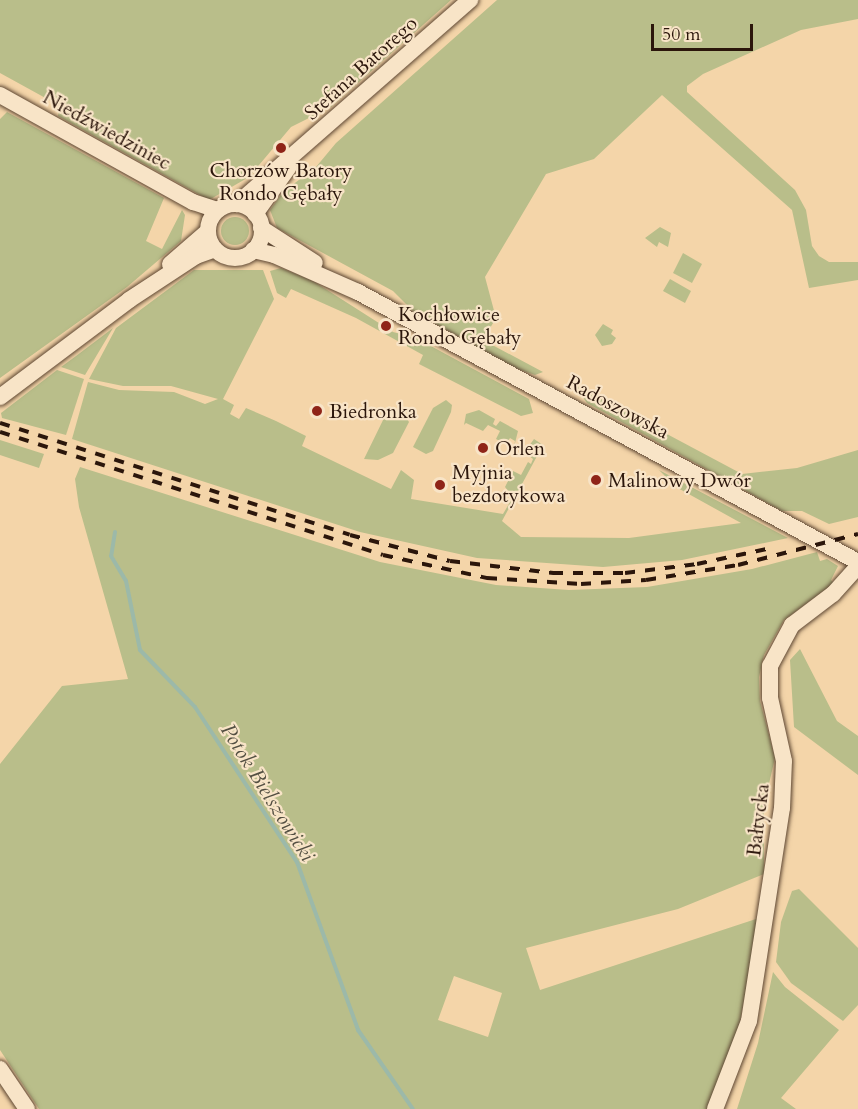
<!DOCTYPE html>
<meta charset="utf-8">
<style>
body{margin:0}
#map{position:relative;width:858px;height:1109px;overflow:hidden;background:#f4d5a9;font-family:Cardo,serif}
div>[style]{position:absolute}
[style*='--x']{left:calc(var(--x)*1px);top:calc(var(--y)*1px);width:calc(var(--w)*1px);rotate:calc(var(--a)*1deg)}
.green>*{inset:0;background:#b9be8a}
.round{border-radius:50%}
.stream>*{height:4px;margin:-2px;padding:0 2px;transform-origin:2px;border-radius:2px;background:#9cb9a9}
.roads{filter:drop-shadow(0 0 2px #5d4632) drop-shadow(0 0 2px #5d4632)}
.minor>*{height:16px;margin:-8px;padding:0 8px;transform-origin:8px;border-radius:8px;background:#f8e4c7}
.minor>.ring{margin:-8px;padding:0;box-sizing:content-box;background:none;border:16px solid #f8e4c7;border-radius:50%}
.rail>*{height:4px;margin-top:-2px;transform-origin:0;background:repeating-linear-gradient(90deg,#2b160b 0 10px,transparent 0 20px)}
.dots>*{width:16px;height:16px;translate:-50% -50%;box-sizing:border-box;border:3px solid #f8e4c7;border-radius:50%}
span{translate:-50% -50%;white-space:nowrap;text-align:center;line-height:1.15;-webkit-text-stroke:4.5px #f8e4c7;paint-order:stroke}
.street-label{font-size:20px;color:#2b160b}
.poi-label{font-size:20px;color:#2b160b}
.left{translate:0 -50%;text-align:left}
.water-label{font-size:21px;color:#534f42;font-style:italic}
.scale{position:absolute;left:651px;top:24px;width:102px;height:27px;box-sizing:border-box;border:3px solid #2b160b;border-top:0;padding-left:8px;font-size:18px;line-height:21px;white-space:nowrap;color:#2b160b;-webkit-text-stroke:4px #f8e4c7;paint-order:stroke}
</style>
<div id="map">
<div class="green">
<div style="clip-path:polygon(0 0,451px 0,331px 107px,291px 127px,249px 177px,209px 200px,58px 116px,60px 106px,0 73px)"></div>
<div style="clip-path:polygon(497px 0,858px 0,858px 19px,801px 30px,703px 74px,687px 86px,687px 92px,795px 190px,806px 210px,812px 246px,819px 256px,829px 262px,858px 262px,858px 280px,809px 288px,792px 210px,662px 95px,594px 159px,546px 174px,485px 277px,496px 318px,483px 340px,543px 372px,535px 375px,518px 369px,414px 312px,393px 291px,277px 228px,270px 210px,283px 192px,316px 167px,336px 143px)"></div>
<div style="clip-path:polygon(7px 112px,164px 198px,146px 241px,162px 249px,182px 210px,185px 215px,181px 241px,127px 287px,0 378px,0 119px)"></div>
<div class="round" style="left:221px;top:217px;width:28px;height:28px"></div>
<div style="clip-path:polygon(660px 227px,671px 233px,668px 247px,659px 242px,657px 247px,645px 238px)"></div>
<div style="clip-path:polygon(683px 253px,702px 264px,692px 283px,673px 273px)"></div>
<div style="clip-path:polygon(281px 268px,313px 281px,393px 332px,416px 338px,529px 399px,533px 413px,521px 416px,419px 364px,423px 355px,356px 318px,291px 289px,286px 298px,277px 293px,270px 271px)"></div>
<div style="clip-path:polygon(194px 270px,263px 270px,274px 299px,223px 399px,234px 405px,230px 414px,239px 419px,246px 408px,276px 421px,306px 436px,302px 446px,391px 489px,401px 470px,414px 480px,411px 499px,503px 514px,513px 497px,505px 487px,513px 471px,521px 475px,528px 462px,531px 464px,533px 459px,528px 455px,521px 457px,534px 439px,543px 445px,502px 521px,521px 537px,629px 538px,741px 523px,676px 487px,659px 470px,788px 538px,682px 560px,603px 567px,477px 558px,360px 532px,72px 439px,88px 382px,119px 390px,174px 392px,205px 404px,218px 399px,171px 386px,123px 386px,89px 379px,116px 328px)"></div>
<div style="clip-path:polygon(670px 279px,691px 291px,685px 303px,663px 291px)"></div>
<div style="clip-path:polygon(603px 324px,613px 330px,611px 334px,616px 338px,612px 344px,602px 346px,595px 335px)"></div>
<div style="clip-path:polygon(113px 328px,85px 375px,61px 367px,76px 356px)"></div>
<div style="clip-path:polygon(57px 370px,84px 379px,66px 435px,2px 418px,1px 413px)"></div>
<div style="clip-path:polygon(573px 384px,742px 474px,797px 468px,858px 450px,858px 517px,829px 524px,802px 511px,782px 511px,587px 403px)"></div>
<div style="clip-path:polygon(446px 400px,452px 405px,451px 412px,433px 451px,426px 454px,413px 447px,433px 408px)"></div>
<div style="clip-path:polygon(401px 410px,409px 422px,393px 453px,378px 460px,364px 459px,386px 414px,397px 420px)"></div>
<div style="clip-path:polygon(479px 410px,495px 419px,493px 424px,496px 426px,500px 421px,518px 431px,514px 447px,515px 441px,510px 438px,506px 444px,496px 439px,500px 431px,488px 425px,483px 431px,466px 423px,464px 425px,466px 414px)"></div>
<div style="clip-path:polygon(0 440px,44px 454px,39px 468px,0 455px)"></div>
<div style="clip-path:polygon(evenodd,80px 467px,380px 562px,496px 585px,569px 590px,647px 587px,752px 569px,817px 552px,820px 561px,827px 559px,838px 566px,831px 580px,834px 583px,784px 620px,764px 655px,759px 677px,760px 701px,775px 758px,764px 805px,764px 874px,678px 909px,526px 948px,540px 990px,759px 918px,737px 1038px,707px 1109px,39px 1109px,0 1050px,0 764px,62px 686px,128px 679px,79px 507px,75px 479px,80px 467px,454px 976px,502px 993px,488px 1037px,438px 1020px,454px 976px)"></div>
<div style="clip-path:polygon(800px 649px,837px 721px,858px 736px,858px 775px,794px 727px,790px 660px)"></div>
<div style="clip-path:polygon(799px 889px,858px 948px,858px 1005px,843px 1021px,791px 983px,776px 962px,781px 922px,792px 891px)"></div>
<div style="clip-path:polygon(773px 972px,785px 987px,839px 1030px,781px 1098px,796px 1109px,737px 1109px,758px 1043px)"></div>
</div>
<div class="stream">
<div style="--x:115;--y:532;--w:24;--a:99"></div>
<div style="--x:111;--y:556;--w:29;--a:59"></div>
<div style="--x:126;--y:581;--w:70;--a:78.5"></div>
<div style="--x:140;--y:650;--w:79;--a:46"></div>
<div style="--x:195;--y:707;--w:186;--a:56.7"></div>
<div style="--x:297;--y:862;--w:179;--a:70"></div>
<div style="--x:358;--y:1030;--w:96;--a:55.2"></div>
</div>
<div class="roads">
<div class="minor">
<div style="--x:0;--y:95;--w:221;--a:29"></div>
<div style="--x:193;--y:202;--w:26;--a:18"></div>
<div style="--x:237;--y:204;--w:310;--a:-41.2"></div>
<div class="ring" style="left:208px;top:204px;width:38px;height:38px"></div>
<div style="--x:255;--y:214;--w:57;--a:-54.3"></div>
<div style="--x:261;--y:228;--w:64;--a:32.9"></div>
<div style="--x:253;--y:250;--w:22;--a:13"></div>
<div style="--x:274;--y:255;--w:92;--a:23.8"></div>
<div style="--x:358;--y:292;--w:568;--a:28.37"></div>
<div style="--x:170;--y:264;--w:50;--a:-41"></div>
<div style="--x:0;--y:397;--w:161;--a:-36.9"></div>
<div style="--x:129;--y:300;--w:80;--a:-33.3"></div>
<div style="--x:196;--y:256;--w:20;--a:-20"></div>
<div style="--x:0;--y:1069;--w:48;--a:56"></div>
<div style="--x:715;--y:1109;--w:94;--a:-68.9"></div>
<div style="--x:749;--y:1021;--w:216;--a:-81.2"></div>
<div style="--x:782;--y:808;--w:47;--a:-87.6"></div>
<div style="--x:784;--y:761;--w:65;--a:-102.5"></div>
<div style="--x:770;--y:698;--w:32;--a:-90"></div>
<div style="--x:770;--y:666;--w:47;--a:-61.8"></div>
<div style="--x:792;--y:625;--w:51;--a:-37.1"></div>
<div style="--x:833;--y:594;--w:38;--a:-48"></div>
</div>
</div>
<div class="rail">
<div style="--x:0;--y:423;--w:367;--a:17.7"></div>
<div style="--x:350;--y:535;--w:103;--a:14.6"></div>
<div style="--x:450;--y:561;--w:104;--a:6.6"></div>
<div style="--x:553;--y:573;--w:72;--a:0"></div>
<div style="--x:625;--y:573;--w:73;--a:-7.1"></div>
<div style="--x:697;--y:564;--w:76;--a:-12.2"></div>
<div style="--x:0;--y:432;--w:402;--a:17.8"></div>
<div style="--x:383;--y:555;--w:107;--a:12.5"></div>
<div style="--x:487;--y:578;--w:94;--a:3.7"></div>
<div style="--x:581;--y:584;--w:65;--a:-3.5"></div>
<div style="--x:646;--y:580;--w:93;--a:-9.3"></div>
<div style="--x:738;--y:565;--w:124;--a:-14.5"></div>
</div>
<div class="dots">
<div style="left:281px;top:148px;background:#8f2418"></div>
<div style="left:386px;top:326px;background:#8f2418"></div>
<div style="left:317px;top:411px;background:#8f2418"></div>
<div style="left:483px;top:448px;background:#8f2418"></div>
<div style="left:596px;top:480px;background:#8f2418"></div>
<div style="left:440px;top:485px;background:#8f2418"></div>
</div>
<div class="street-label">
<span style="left:361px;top:68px;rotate:-42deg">Stefana Batorego</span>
<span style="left:107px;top:130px;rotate:29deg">Niedźwiedziniec</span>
<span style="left:618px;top:407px;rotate:28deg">Radoszowska</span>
<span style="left:758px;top:820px;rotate:-83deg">Bałtycka</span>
</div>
<div class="poi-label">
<span style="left:281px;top:182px">Chorzów Batory<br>Rondo Gębały</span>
<span class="left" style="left:398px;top:326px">Kochłowice<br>Rondo Gębały</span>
<span class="left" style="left:329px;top:411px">Biedronka</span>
<span class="left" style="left:495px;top:448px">Orlen</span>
<span class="left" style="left:452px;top:484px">Myjnia<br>bezdotykowa</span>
<span class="left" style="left:608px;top:480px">Malinowy Dwór</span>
</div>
<div class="water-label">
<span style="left:267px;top:793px;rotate:58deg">Potok Bielszowicki</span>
</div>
<div class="scale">50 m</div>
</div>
